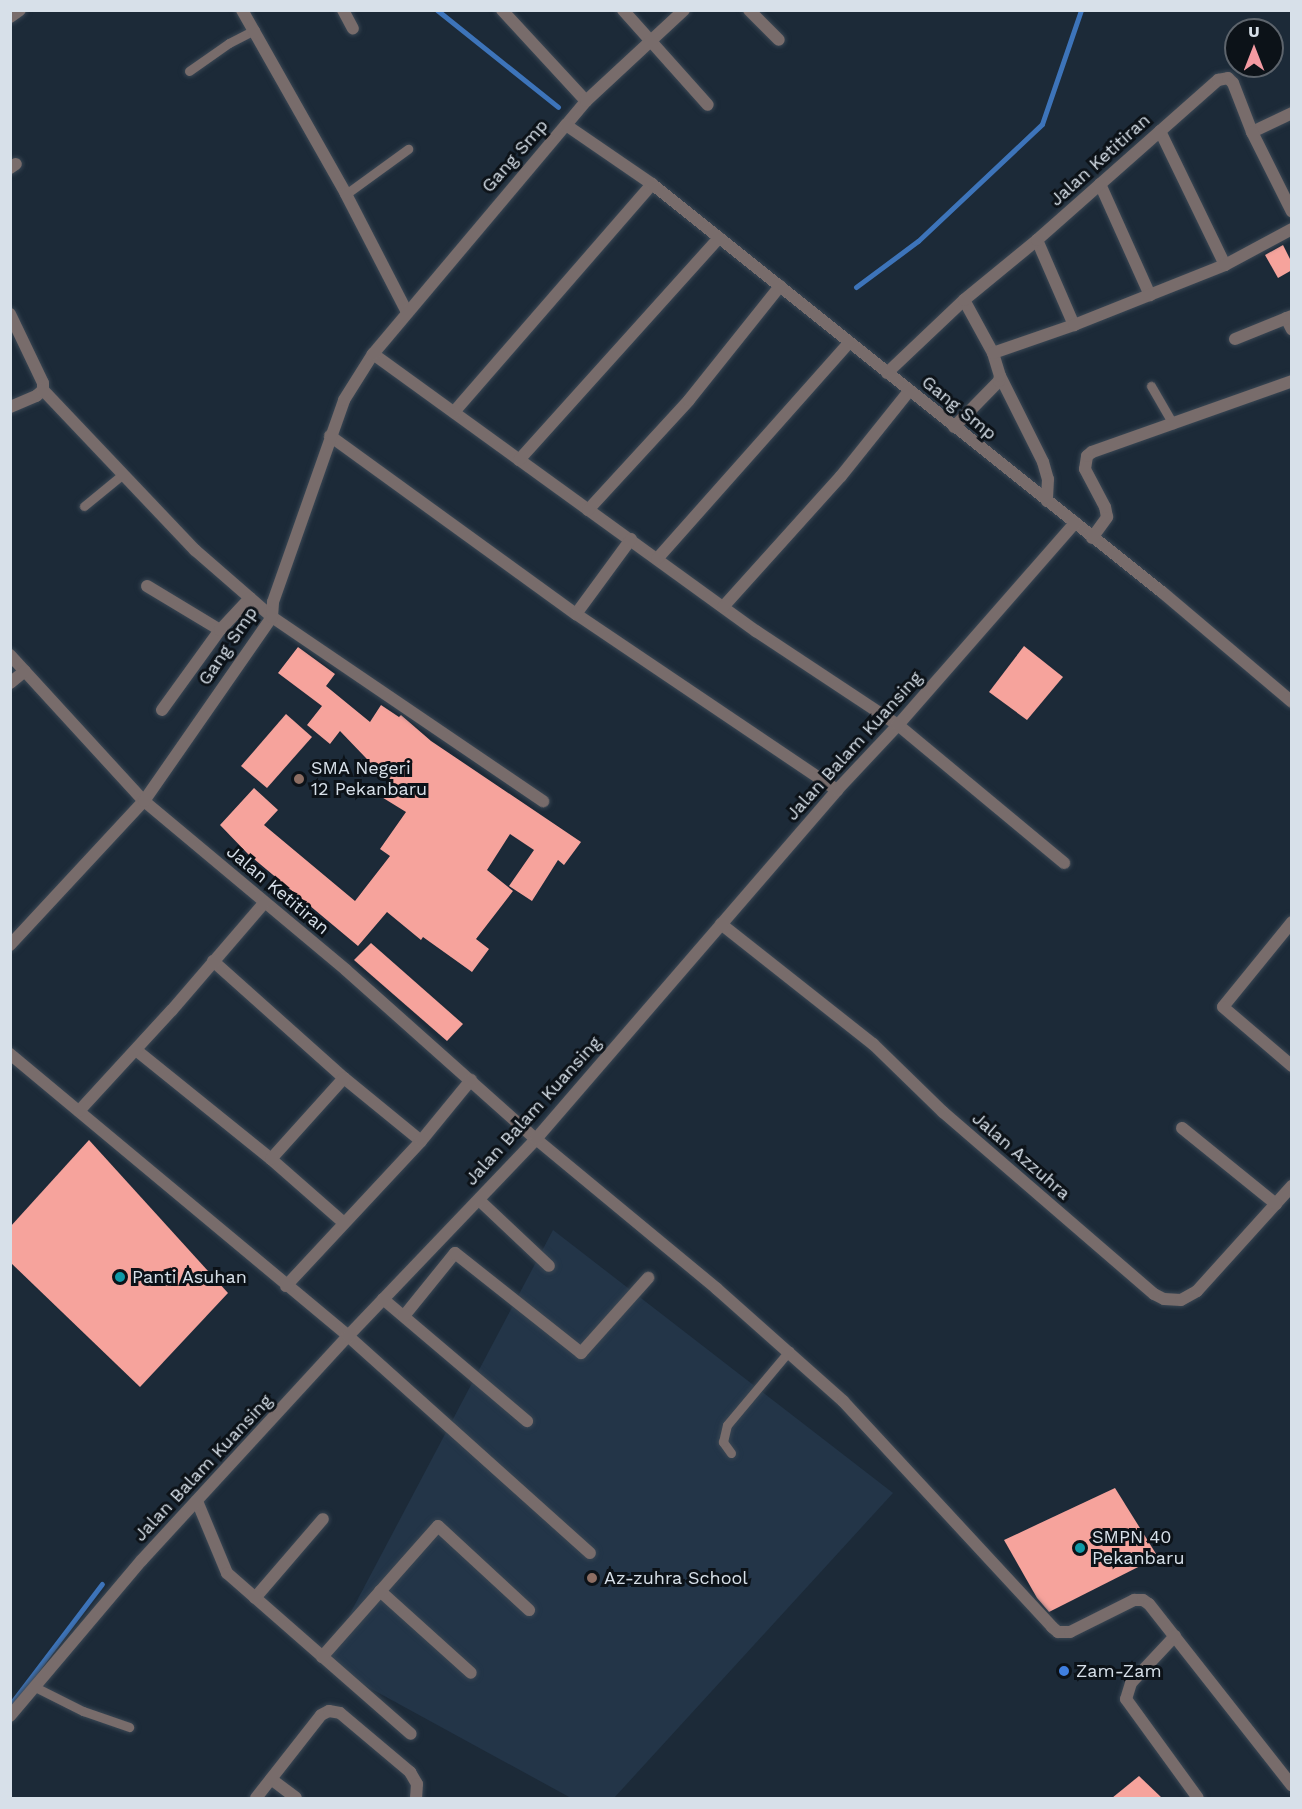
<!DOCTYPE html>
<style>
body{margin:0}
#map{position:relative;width:1302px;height:1809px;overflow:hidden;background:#1c2a38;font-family:"Work Sans",sans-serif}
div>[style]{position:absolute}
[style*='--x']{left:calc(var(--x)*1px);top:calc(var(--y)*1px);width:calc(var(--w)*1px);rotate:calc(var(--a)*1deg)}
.built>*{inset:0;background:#233548}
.stream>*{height:5px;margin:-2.5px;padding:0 2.5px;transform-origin:2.5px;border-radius:2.5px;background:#3d74ba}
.building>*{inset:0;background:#f6a39c}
.roads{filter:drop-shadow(0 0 2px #3a4754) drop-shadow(0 0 2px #3a4754)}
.service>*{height:9px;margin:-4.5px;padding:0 4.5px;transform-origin:4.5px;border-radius:4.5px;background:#786c6b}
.minor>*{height:12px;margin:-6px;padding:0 6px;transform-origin:6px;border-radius:6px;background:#786c6b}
.dots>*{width:16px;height:16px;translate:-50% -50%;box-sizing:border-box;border:3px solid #0c1218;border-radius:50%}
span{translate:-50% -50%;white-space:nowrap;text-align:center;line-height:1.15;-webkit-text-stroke:6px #0c1218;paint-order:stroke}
.street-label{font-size:18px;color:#d7e0e9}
.poi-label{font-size:18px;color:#d7e0e9}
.left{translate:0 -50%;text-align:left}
.frame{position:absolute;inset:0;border:12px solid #d7e0e9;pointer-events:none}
.north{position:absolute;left:1224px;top:18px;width:60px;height:60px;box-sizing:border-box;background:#0c1218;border:2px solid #5d646c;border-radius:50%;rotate:0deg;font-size:16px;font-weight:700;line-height:24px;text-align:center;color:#d7e0e9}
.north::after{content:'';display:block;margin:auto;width:21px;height:27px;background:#f49aa2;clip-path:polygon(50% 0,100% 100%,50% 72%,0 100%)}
</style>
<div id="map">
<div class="built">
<div style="clip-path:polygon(553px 1230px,893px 1493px,614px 1798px,571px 1798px,324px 1663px)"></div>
</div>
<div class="stream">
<div style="--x:437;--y:10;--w:155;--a:38.7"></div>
<div style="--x:856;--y:287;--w:77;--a:-36.6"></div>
<div style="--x:918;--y:241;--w:170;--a:-43.3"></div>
<div style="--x:1042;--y:124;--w:120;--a:-71.1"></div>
<div style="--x:10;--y:1705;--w:152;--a:-52.8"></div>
</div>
<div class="building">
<div style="clip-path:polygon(1283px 245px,1292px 263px,1292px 270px,1278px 278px,1265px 255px)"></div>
<div style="clip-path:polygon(1024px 646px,1063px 677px,1027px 720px,989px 692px)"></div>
<div style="clip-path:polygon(298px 647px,335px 674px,326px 686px,370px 722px,381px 705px,399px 717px,401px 715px,431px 741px,581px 842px,564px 865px,558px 860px,532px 901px,509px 886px,534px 850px,510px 834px,487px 870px,513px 891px,476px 939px,489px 949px,472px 972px,423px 937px,421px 940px,387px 912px,358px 946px,248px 854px,220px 825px,254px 788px,278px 810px,264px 825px,355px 901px,390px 856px,380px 849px,406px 812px,380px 796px,389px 782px,340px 731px,330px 744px,307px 725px,322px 706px,278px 673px)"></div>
<div style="clip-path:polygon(286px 714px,312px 737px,267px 788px,241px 766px)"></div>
<div style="clip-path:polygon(371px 943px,463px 1024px,447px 1041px,354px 960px)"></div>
<div style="clip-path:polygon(89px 1140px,228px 1293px,140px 1387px,10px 1262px,10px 1227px)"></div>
<div style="clip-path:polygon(1115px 1488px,1158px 1557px,1049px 1612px,1037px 1598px,1004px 1540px)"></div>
<div style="clip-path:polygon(1139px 1776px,1162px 1798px,1112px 1798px)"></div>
</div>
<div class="roads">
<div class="service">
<div style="--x:189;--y:71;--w:49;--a:-35"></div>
<div style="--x:229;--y:43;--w:29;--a:-27"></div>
<div style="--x:346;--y:194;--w:77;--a:-36"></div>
<div style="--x:1151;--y:386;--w:44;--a:59.9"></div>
<div style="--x:84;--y:506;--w:50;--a:-39.4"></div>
<div style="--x:731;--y:1453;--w:14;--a:-126"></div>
<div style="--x:723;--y:1442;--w:17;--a:-77"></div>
<div style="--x:727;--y:1425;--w:97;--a:-50"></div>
<div style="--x:35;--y:1687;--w:54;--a:26.6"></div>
<div style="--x:83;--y:1711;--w:49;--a:19.2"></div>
</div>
<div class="minor">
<div style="--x:242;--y:10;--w:211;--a:60.5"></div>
<div style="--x:346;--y:194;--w:133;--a:62.7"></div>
<div style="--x:343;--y:10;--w:21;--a:62"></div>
<div style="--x:502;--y:10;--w:124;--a:47.3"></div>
<div style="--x:623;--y:10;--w:127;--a:48.2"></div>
<div style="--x:749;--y:10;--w:42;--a:45"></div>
<div style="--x:10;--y:17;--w:12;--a:-35"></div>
<div style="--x:566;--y:125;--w:31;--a:-50"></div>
<div style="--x:586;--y:101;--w:134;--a:-42.9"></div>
<div style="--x:1160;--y:131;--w:149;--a:64.1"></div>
<div style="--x:1252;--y:132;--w:44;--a:-25.4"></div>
<div style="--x:10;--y:168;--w:7;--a:-34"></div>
<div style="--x:1100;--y:184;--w:122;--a:65.8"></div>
<div style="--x:1037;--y:240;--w:93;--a:66.5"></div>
<div style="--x:964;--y:300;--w:60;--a:61.3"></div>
<div style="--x:10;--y:314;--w:76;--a:64.4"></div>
<div style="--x:43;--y:383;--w:7;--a:90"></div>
<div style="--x:43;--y:390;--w:9;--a:139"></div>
<div style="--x:36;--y:396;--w:28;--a:157"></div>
<div style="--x:1286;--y:318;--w:13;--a:63"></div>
<div style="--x:1235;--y:339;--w:61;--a:-22"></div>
<div style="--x:373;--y:354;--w:473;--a:35.9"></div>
<div style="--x:756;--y:631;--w:170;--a:33.5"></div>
<div style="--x:898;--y:725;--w:216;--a:39.7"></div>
<div style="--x:887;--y:373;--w:106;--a:-43.5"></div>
<div style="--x:964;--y:300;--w:94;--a:-39.4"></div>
<div style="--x:1037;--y:240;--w:242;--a:-41.5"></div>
<div style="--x:1218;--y:80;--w:10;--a:-11"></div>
<div style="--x:1228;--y:78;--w:7;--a:45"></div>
<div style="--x:1233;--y:83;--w:53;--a:68.8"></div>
<div style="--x:1252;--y:132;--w:89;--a:63.4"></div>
<div style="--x:1000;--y:376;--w:96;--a:63.4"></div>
<div style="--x:1043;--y:462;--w:18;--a:74"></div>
<div style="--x:1048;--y:479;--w:22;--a:93"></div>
<div style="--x:43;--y:390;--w:221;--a:46.5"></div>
<div style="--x:195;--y:550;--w:102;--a:41"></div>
<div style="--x:272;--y:617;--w:328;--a:34.2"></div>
<div style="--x:454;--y:412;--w:302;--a:-49"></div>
<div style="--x:954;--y:427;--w:64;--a:-45.6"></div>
<div style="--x:999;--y:381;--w:5;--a:-79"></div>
<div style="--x:1000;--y:376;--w:24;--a:-107"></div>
<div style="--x:993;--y:353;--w:86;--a:-19.1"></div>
<div style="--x:1074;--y:325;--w:162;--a:-21.7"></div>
<div style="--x:1225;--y:265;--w:76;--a:-28.2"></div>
<div style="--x:330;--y:436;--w:304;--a:35.9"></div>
<div style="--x:576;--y:614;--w:315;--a:34"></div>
<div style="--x:519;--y:460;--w:299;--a:-48"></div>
<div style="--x:588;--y:510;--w:149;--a:-47.4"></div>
<div style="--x:689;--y:400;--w:146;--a:-51.4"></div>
<div style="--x:1092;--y:538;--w:26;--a:-54"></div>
<div style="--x:1107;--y:517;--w:10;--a:-101"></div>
<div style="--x:1105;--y:507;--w:43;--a:-117.8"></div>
<div style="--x:1085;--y:469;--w:13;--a:-81"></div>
<div style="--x:1087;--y:456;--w:6;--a:-39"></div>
<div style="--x:1092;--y:452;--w:212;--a:-19.5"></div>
<div style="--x:657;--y:559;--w:289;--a:-48.4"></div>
<div style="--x:147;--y:586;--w:85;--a:31.1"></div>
<div style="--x:723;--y:607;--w:176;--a:-48"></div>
<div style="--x:841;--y:476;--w:109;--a:-51.3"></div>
<div style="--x:576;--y:614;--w:93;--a:-53.7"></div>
<div style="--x:10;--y:655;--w:198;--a:47.5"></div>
<div style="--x:144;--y:801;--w:263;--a:39.9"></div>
<div style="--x:346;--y:970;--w:254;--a:41.7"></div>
<div style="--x:536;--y:1139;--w:235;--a:39.6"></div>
<div style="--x:717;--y:1289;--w:169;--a:41.6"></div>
<div style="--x:843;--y:1401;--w:308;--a:47.2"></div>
<div style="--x:1052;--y:1627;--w:8;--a:40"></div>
<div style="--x:1058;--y:1632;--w:12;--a:0"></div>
<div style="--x:1070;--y:1632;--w:72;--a:-26.6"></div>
<div style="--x:1134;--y:1600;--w:9;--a:0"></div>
<div style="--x:1143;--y:1600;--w:7;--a:34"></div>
<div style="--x:1149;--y:1604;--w:231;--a:51.8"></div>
<div style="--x:10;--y:683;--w:19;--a:-39"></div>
<div style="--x:162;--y:710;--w:99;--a:-54.1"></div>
<div style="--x:220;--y:630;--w:44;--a:-46.8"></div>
<div style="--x:1292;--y:922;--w:109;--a:129.1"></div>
<div style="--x:1223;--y:1007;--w:91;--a:40.5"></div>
<div style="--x:721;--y:924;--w:194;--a:38.3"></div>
<div style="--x:873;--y:1044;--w:98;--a:44.2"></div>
<div style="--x:943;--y:1112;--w:279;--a:40.8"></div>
<div style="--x:1154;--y:1294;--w:11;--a:27"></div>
<div style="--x:1164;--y:1299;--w:17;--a:3"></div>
<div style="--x:1181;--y:1300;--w:18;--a:-29"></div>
<div style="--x:1197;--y:1291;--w:142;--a:-47.9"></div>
<div style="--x:10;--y:945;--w:197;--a:-47.1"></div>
<div style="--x:144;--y:801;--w:224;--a:-55.2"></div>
<div style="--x:272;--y:617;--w:15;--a:-86"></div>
<div style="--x:273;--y:602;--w:214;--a:-70.6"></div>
<div style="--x:344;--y:400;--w:54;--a:-57.8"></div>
<div style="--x:373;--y:354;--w:299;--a:-49.9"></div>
<div style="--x:566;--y:125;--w:104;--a:34.5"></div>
<div style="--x:652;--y:184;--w:653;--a:38.66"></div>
<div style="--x:1162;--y:592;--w:170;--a:40.2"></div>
<div style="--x:213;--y:961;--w:176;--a:41.8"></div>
<div style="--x:344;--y:1078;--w:99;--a:39.3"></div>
<div style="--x:136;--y:1050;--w:174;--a:38.9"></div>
<div style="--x:271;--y:1159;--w:97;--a:41.2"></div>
<div style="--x:10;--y:1054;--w:440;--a:39.8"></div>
<div style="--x:348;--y:1336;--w:325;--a:41.9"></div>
<div style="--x:79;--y:1111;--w:137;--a:-47.4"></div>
<div style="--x:172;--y:1010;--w:141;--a:-49.3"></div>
<div style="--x:1182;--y:1128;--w:121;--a:39"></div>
<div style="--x:271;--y:1159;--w:109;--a:-48"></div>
<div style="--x:479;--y:1200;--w:96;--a:43.3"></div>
<div style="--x:286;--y:1286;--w:198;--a:-47"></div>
<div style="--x:421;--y:1141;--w:79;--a:-50.7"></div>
<div style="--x:383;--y:1299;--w:189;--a:40.3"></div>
<div style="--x:404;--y:1316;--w:81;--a:-51"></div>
<div style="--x:455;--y:1253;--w:161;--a:38.4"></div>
<div style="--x:581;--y:1353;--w:101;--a:-48.2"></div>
<div style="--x:197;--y:1501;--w:78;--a:67.4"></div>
<div style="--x:227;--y:1573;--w:244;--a:41.2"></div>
<div style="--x:380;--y:1591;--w:122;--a:42"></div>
<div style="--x:255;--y:1598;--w:104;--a:-49.3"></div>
<div style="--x:1175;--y:1636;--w:64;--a:133.1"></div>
<div style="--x:1131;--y:1683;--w:17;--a:107"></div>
<div style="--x:1126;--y:1699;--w:122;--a:54"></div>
<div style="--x:322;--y:1657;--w:175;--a:-48.5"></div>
<div style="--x:438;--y:1526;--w:124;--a:42.7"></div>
<div style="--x:10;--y:1716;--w:204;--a:-49.8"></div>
<div style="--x:142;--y:1560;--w:304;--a:-47.4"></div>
<div style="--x:348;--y:1336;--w:272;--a:-46.3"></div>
<div style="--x:536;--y:1139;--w:461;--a:-49.2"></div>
<div style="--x:837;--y:790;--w:89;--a:-46.8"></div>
<div style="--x:898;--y:725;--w:269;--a:-48.8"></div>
<div style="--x:271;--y:1779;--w:31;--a:37"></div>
<div style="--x:256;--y:1798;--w:105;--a:-51.9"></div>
<div style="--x:321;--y:1715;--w:9;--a:-27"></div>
<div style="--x:329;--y:1711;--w:11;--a:10"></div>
<div style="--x:340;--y:1713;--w:92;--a:40.1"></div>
<div style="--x:410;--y:1772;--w:14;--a:60"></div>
<div style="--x:417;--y:1784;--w:14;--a:94"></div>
</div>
</div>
<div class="dots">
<div style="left:299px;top:779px;background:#8d6e63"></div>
<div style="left:120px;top:1277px;background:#0f9aa8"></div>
<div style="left:1080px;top:1548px;background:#0f9aa8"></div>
<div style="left:592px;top:1578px;background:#8d6e63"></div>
<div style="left:1064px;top:1671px;background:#3f7fe0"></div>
</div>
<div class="street-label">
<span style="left:515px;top:156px;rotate:-49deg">Gang Smp</span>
<span style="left:1100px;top:160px;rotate:-42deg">Jalan Ketitiran</span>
<span style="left:959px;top:408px;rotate:39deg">Gang Smp</span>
<span style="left:228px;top:646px;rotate:-56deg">Gang Smp</span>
<span style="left:854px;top:746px;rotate:-48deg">Jalan Balam Kuansing</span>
<span style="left:278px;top:890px;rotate:40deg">Jalan Ketitiran</span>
<span style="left:533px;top:1111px;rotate:-48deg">Jalan Balam Kuansing</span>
<span style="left:1021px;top:1156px;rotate:41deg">Jalan Azzuhra</span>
<span style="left:203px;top:1468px;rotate:-47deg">Jalan Balam Kuansing</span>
</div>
<div class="poi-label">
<span class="left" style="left:311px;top:779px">SMA Negeri<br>12 Pekanbaru</span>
<span class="left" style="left:132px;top:1277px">Panti Asuhan</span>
<span class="left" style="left:1092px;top:1548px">SMPN 40<br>Pekanbaru</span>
<span class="left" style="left:604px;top:1578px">Az-zuhra School</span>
<span class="left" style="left:1076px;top:1671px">Zam-Zam</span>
</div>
<div class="frame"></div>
<div class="north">U</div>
</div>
